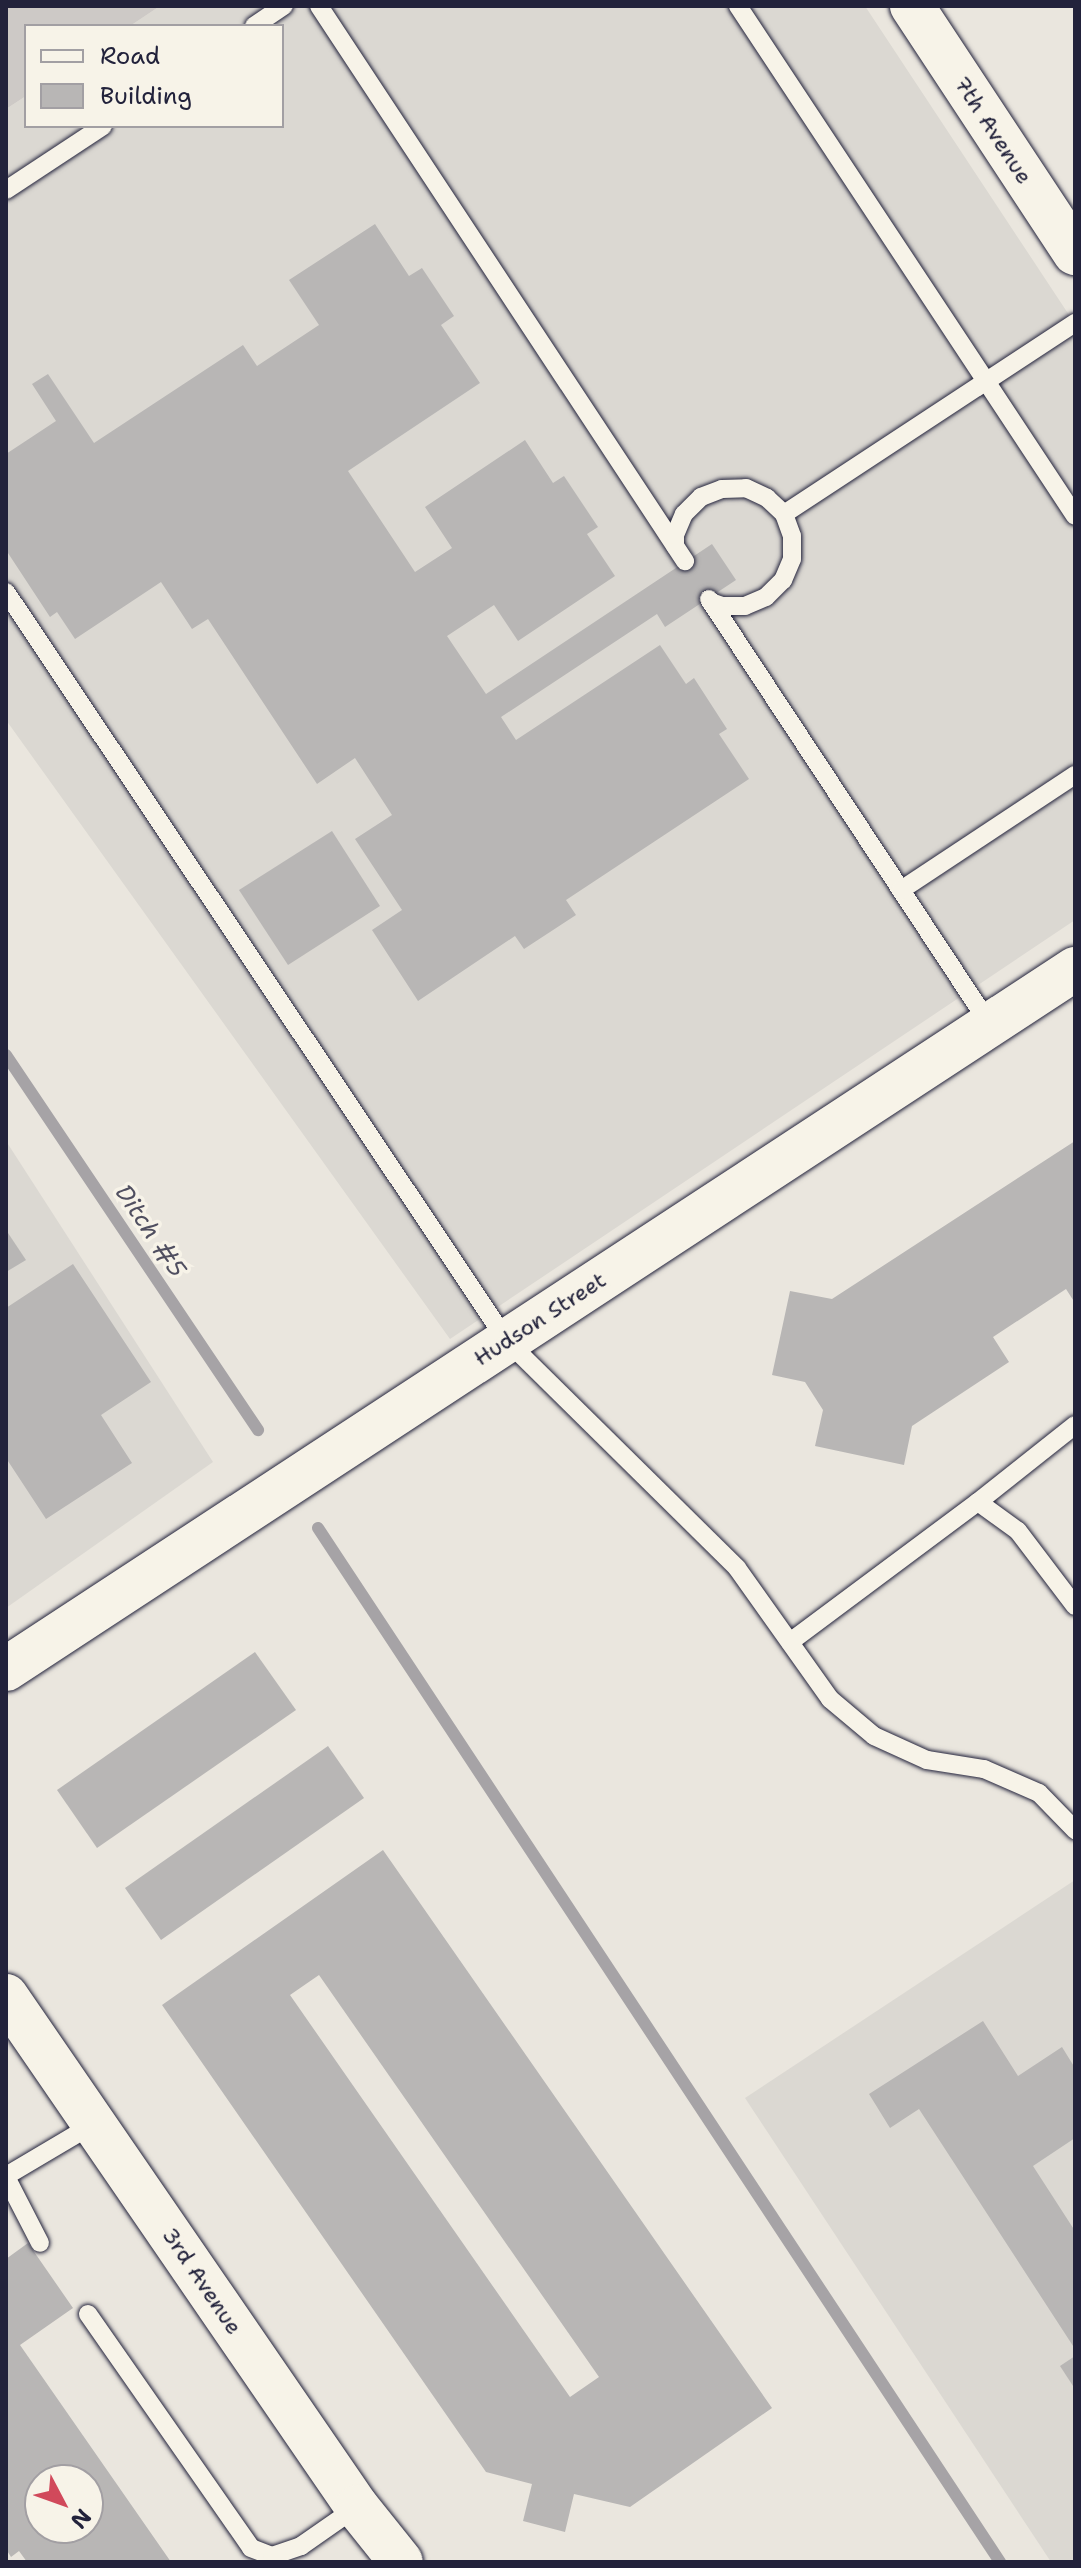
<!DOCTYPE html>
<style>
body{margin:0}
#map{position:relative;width:1081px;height:2568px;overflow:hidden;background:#eae6de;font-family:"Shantell Sans",sans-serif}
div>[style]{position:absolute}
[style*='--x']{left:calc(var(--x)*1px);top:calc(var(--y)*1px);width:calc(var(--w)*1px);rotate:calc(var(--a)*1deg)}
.built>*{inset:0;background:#dbd8d2}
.green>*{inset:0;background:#cdc9c6}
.stream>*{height:12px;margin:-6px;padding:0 6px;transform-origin:6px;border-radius:6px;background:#a6a3a6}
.building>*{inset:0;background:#b8b6b5}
.roads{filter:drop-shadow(0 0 2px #22223b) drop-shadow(0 0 2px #22223b)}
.service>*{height:18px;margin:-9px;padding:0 9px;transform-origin:9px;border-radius:9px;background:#f7f3e8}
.tertiary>*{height:44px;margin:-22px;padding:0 22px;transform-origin:22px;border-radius:22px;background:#f7f3e8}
.secondary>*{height:44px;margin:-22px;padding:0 22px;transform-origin:22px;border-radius:22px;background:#f7f3e8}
span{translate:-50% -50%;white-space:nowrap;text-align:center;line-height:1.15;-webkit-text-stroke:7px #f7f3e8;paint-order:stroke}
.street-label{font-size:22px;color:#22223b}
.water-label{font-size:24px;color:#504f60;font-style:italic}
.frame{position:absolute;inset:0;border:8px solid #22223b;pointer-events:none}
.legend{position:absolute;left:24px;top:24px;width:260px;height:104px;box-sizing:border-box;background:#f7f3e8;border:2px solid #a29fa3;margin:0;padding:10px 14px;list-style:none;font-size:24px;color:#22223b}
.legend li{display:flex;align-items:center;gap:16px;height:40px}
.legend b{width:40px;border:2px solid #a29fa3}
.north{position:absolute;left:24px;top:2464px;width:80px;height:80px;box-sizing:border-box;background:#f7f3e8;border:2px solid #a29fa3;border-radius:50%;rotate:131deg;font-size:22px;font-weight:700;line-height:32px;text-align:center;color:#22223b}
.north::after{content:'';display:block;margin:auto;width:28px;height:36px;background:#d1495b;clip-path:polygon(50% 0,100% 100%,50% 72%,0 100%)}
</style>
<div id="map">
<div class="built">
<div style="clip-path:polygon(160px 6px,865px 6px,1075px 324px,1075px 920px,450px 1339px,6px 720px,6px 109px,26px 96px,26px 126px,282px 126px,282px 26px,130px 26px)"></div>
<div style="clip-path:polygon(6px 1141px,213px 1462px,6px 1608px)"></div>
<div style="clip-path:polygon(1075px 1880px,1075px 2562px,1051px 2562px,745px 2098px)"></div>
</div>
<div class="green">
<div style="clip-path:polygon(6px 6px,160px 6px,130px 26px,26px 26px,26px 96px,6px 109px)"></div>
</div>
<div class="stream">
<div style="--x:6;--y:1055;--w:452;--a:56.1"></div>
<div style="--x:318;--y:1528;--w:1239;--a:56.59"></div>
</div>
<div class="building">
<div style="clip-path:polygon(375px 224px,409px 276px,422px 268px,454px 316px,441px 325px,480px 383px,348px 471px,415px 572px,452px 548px,425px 507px,525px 440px,553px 483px,564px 476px,598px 527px,587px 534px,615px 576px,518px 641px,494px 605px,447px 636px,486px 694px,712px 544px,736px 580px,665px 627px,657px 614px,501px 717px,516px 740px,660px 645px,686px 684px,694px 678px,727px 729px,719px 734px,749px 779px,566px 900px,576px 915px,524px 949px,515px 936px,418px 1001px,372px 930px,402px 910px,355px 839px,392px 815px,355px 758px,317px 784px,208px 619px,192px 629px,161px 582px,75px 639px,57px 612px,50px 617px,6px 550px,6px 454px,56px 421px,32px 384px,48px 374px,94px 443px,243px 345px,257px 366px,319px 325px,289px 280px)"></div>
<div style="clip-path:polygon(332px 831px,380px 906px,288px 965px,239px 890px)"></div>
<div style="clip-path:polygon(1075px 1141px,1075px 1303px,1066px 1289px,993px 1337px,1009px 1362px,912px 1426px,904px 1465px,815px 1446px,823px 1410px,805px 1382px,772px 1375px,790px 1291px,832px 1299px)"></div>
<div style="clip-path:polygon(6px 1230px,26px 1260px,6px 1272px)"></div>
<div style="clip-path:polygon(73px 1264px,151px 1382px,101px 1415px,132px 1463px,46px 1519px,6px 1458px,6px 1308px)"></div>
<div style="clip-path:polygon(255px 1652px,296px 1710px,97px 1848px,57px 1790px)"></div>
<div style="clip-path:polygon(328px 1746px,364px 1798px,161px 1940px,125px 1888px)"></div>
<div style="clip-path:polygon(evenodd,383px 1850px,772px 2408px,630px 2507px,574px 2494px,565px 2532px,523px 2521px,532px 2484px,486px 2472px,162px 2005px,383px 1850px,319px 1975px,599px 2377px,570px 2397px,290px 1995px,319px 1975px)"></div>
<div style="clip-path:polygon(983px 2021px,1018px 2076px,1062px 2047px,1075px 2068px,1075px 2138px,1033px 2166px,1075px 2231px,1075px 2349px,919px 2109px,890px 2128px,869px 2094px)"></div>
<div style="clip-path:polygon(evenodd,28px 2243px,73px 2308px,20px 2345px,171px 2562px,27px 2562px,19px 2551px,11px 2557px,6px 2549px,6px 2259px,28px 2243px,40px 2480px,88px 2480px,88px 2528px,40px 2528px,40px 2480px)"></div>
<div style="clip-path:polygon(1075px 2356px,1075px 2389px,1060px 2366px)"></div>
</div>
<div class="roads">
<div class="service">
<div style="--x:319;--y:6;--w:665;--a:56.6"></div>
<div style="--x:738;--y:6;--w:611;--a:56.54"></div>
<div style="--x:254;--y:26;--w:36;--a:-34"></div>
<div style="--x:6;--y:190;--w:116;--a:-33.4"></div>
<div style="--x:784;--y:514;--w:348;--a:-33.3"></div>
<div style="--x:675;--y:546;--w:11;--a:-90"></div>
<div style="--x:675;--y:535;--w:23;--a:-67"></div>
<div style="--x:684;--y:514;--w:24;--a:-45"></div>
<div style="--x:701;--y:497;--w:22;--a:-21"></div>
<div style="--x:722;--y:489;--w:24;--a:-2"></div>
<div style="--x:746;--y:488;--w:23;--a:25"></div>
<div style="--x:767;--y:498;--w:23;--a:43"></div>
<div style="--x:784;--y:514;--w:23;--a:70"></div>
<div style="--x:792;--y:536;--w:23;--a:90"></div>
<div style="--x:792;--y:559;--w:23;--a:113"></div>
<div style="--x:783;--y:580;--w:24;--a:135"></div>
<div style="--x:766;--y:597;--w:23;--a:157"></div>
<div style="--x:745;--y:606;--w:23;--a:180"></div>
<div style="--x:722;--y:606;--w:12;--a:-160"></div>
<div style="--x:6;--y:592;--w:901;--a:56.22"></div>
<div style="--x:507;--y:1341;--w:323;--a:44.6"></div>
<div style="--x:737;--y:1568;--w:161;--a:54.6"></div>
<div style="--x:830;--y:1699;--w:57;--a:40.1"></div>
<div style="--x:874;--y:1736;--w:58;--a:24.4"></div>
<div style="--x:927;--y:1760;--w:58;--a:9"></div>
<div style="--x:984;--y:1769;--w:60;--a:23.6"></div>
<div style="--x:1039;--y:1793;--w:52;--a:45.8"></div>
<div style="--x:709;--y:599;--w:510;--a:56.59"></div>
<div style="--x:901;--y:890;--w:209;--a:-33.5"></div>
<div style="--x:978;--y:1502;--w:124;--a:-38.4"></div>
<div style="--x:790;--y:1642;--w:234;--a:-36.7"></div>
<div style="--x:978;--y:1502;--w:49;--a:35.9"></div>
<div style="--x:1018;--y:1531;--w:94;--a:52.8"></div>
<div style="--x:6;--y:2176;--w:102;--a:-30.6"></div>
<div style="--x:6;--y:2177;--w:74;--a:62.7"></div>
<div style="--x:88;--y:2314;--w:285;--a:55.1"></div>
<div style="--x:251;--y:2548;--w:22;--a:21"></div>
<div style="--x:272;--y:2556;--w:31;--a:-19"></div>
<div style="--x:301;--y:2546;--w:68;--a:-34.9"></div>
</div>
<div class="tertiary">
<div style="--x:912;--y:6;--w:296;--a:56.6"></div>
<div style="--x:6;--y:1669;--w:1278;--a:-33.22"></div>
</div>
<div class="secondary">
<div style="--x:6;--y:1996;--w:620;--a:55.52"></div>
<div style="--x:357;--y:2507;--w:70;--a:51.3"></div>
</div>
</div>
<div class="street-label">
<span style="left:993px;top:130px;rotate:57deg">7th Avenue</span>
<span style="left:540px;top:1319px;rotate:-33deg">Hudson Street</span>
<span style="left:202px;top:2281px;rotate:56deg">3rd Avenue</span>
</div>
<div class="water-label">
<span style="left:150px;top:1231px;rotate:56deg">Ditch #5</span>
</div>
<div class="frame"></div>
<ul class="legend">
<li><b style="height:10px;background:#f7f3e8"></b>Road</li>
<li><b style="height:22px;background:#b8b6b5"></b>Building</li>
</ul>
<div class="north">N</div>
</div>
